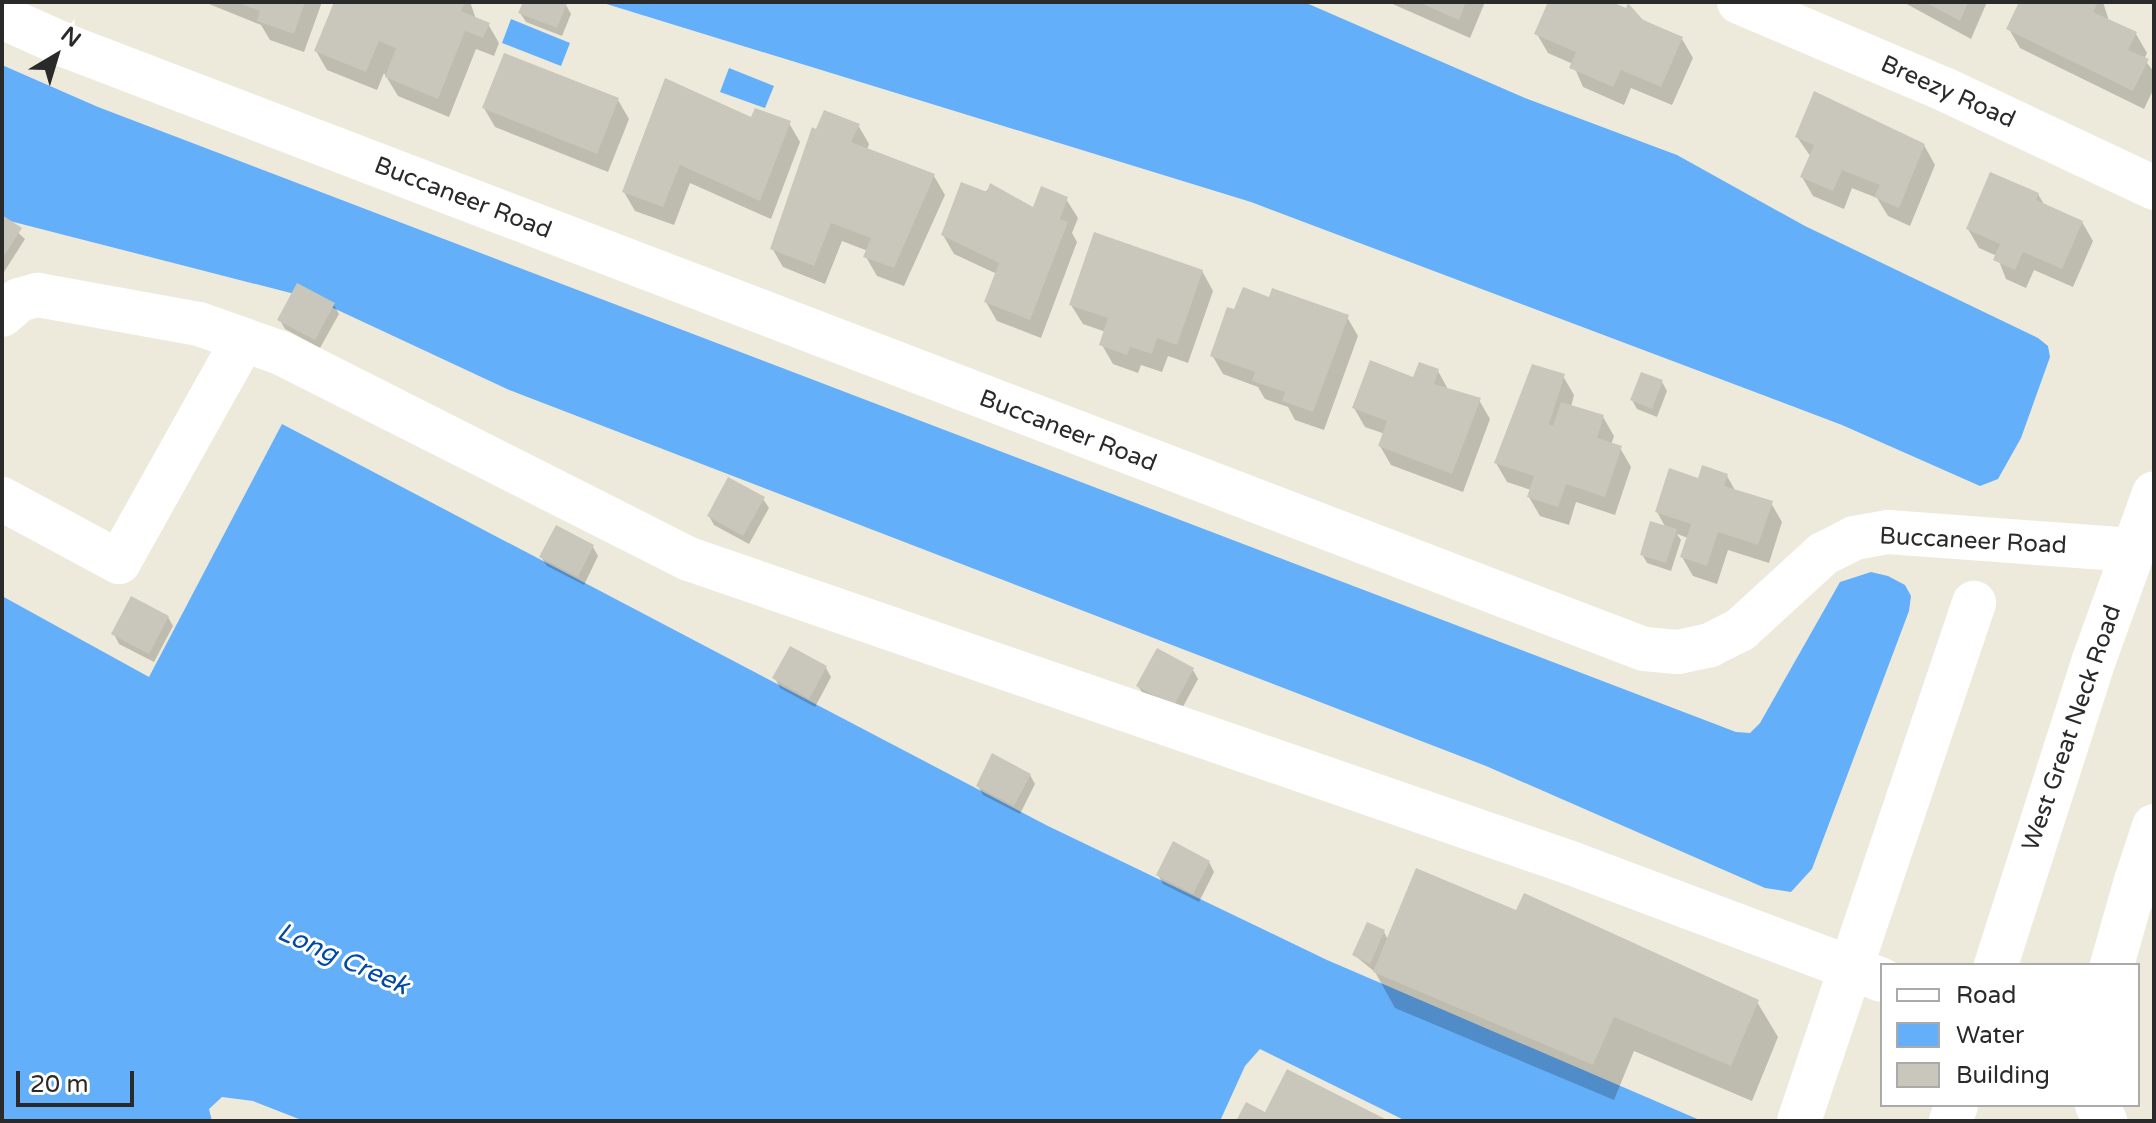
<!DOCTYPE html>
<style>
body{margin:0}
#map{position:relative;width:2156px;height:1123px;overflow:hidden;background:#eeeadb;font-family:"Varela Round",sans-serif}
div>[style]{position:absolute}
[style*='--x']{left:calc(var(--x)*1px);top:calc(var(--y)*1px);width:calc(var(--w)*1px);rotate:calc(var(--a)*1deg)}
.water>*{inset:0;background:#64affa}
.shadow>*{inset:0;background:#0003}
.building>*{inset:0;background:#c9c7bb}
.minor>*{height:44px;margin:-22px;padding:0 22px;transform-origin:22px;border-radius:22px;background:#fff}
span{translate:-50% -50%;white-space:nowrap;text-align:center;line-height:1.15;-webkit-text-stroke:6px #fff;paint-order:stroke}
.street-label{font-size:24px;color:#2a2a2a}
.water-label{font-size:26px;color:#0148a8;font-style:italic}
.frame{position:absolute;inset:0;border:4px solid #2a2a2a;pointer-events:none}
.legend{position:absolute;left:1880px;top:963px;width:260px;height:144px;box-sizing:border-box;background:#fff;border:2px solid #aaa;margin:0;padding:10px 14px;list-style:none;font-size:24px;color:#2a2a2a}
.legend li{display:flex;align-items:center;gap:16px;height:40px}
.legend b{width:40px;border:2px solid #aaa}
.north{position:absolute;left:16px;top:16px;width:80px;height:80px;-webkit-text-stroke:6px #fff;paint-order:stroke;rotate:38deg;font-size:22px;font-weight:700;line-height:32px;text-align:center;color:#2a2a2a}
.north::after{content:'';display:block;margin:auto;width:28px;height:36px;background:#2a2a2a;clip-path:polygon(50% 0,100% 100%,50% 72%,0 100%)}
.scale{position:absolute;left:16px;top:1071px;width:118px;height:36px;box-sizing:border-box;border:4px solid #2a2a2a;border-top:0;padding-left:10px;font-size:24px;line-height:28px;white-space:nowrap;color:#2a2a2a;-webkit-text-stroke:6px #fff;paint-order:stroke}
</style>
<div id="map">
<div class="water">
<div style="clip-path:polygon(600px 2px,1304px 2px,1525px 98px,1677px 155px,1805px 226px,2038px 338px,2048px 346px,2050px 357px,2021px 438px,1998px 479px,1980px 486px,1842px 425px,1251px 202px)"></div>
<div style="clip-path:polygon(511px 19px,570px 43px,561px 66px,502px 43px)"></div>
<div style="clip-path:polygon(2px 65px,98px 107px,1736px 732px,1750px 733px,1760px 723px,1840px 582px,1871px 572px,1888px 576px,1905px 585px,1911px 596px,1909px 611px,1812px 869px,1791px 892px,1765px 888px,1486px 766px,507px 389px,314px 299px,2px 219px)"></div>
<div style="clip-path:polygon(729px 68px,774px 86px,765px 108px,720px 92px)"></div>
<div style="clip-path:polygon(282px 424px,1048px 826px,1327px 960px,1702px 1121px,1406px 1121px,1260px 1049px,1245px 1066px,1220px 1121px,304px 1121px,253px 1101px,222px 1097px,209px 1109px,212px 1121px,2px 1121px,2px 596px,149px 677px)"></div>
</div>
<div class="shadow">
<div style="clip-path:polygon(204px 2px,322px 2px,304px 52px,270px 40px,261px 25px)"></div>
<div style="clip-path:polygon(336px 2px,470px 2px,476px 19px,488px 24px,499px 43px,494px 56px,476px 49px,449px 117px,398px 96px,384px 73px,377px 90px,327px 70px,316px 51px)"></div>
<div style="clip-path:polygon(525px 2px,566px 5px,571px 14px,562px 36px,526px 22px,520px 13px)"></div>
<div style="clip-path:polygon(1388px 2px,1485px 2px,1470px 38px)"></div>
<div style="clip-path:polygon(1551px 2px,1607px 2px,1682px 39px,1693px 58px,1672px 105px,1631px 88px,1624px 105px,1583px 87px,1573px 64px,1548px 53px,1537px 34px)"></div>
<div style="clip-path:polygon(1903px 2px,1987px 2px,1971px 39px)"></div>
<div style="clip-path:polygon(2022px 2px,2103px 2px,2109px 21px,2136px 34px,2147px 53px,2144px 59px,2154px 72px,2154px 88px,2144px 109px,2020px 48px,2009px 29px)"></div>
<div style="clip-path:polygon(618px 100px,629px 119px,608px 172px,495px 127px,484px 108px)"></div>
<div style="clip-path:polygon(752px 120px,789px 123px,800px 142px,771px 219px,690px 183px,674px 225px,635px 211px,624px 192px)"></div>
<div style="clip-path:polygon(858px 125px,869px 144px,867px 150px,934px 176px,945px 195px,904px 286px,877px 276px,866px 257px,868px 251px,842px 241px,825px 284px,783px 267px,772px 248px)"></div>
<div style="clip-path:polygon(1797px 137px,1924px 145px,1935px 165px,1910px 226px,1888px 216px,1877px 198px,1852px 188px,1844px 209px,1813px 196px,1802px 177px,1811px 157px)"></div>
<div style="clip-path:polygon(991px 186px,1034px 210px,1066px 199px,1078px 218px,1072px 233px,1077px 242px,1041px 338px,997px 321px,986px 302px,997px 274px,954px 254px,943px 235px)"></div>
<div style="clip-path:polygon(2038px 194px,2045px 206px,2082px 222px,2093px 241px,2073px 287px,2034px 270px,2026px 288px,2006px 279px,1997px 256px,1979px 248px,1968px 229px)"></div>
<div style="clip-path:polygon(2px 218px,25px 239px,4px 272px,2px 271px)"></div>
<div style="clip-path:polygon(1202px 271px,1213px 291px,1188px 363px,1168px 356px,1162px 372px,1141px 365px,1138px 373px,1113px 364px,1102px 345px,1106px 332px,1083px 324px,1071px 305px)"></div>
<div style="clip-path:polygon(1270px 300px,1347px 317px,1358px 336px,1324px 430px,1295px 420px,1288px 407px,1265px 399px,1258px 387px,1223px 374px,1212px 355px,1236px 312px)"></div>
<div style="clip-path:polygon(334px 305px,339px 314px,320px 348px,285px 329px,280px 320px)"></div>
<div style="clip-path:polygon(1438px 371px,1449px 391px,1479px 400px,1490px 419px,1463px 492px,1391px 465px,1380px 446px,1385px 434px,1365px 427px,1354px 408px)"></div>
<div style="clip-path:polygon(1563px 376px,1574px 395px,1571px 407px,1603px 417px,1614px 436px,1611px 445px,1620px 448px,1631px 467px,1615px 515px,1576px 502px,1569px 525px,1540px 516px,1529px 497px,1531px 490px,1507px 482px,1496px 463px)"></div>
<div style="clip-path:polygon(1662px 382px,1667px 391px,1657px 417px,1637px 409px,1632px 400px)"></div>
<div style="clip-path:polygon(1727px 476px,1736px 492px,1771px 503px,1782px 522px,1769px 563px,1728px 550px,1717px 584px,1693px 576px,1682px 557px,1688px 538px,1677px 534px,1681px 540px,1671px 571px,1647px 563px,1642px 554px,1666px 528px,1657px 512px,1699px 480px)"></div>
<div style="clip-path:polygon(763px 499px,769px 508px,749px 544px,714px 525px,709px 516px)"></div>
<div style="clip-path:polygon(593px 547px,598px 556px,584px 585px,547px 566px,541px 557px)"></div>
<div style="clip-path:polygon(168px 617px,173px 626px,154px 662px,119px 644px,114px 634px)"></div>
<div style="clip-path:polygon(826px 668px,831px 677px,815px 707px,780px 688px,775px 678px)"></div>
<div style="clip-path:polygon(1193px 670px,1198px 679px,1179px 714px,1144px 695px,1138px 686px)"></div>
<div style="clip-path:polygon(1030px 775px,1035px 784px,1020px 814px,983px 795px,978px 786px)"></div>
<div style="clip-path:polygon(1209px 862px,1214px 872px,1199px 902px,1163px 884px,1158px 875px)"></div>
<div style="clip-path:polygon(1384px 932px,1388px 940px,1757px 1002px,1778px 1037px,1752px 1101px,1634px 1051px,1614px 1100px,1395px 1008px,1375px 972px,1354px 955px)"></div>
</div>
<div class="building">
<div style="clip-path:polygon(237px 2px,305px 2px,294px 34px,257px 21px,260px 11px)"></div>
<div style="clip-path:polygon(334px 2px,465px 2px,461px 11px,490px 23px,483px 38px,465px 31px,438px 99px,385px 77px,396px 48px,379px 41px,366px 72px,314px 51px)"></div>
<div style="clip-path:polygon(523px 2px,564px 2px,567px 3px,557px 28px,518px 13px)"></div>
<div style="clip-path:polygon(1418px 2px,1466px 2px,1459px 20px)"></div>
<div style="clip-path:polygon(1548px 2px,1612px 2px,1626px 8px,1628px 3px,1643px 20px,1683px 37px,1661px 87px,1621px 70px,1613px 87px,1569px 68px,1576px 52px,1534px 34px)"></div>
<div style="clip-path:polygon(1925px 2px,1968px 2px,1960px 21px)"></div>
<div style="clip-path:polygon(2019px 2px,2098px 2px,2093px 12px,2137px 32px,2128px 50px,2149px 59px,2133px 91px,2006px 29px)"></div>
<div style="clip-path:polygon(504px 53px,619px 98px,597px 154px,482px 108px)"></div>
<div style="clip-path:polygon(665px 78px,751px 117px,755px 108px,791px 121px,760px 201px,680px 165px,663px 207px,622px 192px)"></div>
<div style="clip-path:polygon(1814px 91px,1925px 144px,1899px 208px,1874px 197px,1880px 185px,1842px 170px,1833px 191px,1800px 177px,1814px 145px,1795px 137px)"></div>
<div style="clip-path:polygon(824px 110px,860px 124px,851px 142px,935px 174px,894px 268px,863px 257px,871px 238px,831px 223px,814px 266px,770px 249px,812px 127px,816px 129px)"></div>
<div style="clip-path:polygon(1990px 172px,2039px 193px,2036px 200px,2083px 221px,2062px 269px,2023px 252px,2015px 270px,1993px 260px,2000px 244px,1966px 229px)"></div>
<div style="clip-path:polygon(961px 182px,987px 192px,990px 183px,1033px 207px,1041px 186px,1068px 197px,1060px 219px,1068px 222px,1030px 320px,984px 302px,999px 263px,941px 235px)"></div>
<div style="clip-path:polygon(2px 215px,22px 228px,2px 259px)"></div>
<div style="clip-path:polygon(1094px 232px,1203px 270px,1177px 345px,1157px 338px,1152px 354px,1130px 347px,1127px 355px,1099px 345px,1108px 318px,1069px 305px)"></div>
<div style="clip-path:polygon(297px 283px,335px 303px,315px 340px,277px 320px)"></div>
<div style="clip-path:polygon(1243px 287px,1269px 297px,1272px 288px,1349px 315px,1313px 412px,1282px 401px,1285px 392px,1252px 381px,1255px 372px,1210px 356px,1227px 307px,1234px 309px)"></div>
<div style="clip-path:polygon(1370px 360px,1413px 377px,1419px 362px,1439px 369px,1434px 384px,1481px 398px,1452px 474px,1378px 446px,1387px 421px,1352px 408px)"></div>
<div style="clip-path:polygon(1532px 364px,1565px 374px,1549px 424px,1553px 426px,1561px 402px,1604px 415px,1597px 438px,1622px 446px,1605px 497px,1566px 484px,1558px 507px,1527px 497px,1534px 476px,1494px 463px)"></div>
<div style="clip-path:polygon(1641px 372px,1663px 380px,1652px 409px,1630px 400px)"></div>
<div style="clip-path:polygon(1702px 465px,1728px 474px,1724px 486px,1773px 501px,1758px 545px,1718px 532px,1707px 566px,1680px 557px,1691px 524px,1655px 512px,1669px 468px,1698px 478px)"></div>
<div style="clip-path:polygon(728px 477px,765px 497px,743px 536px,707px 516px)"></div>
<div style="clip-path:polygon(1650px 521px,1677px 529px,1666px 563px,1640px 555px)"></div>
<div style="clip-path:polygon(556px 525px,594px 545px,578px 577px,539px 557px)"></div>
<div style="clip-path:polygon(131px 596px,169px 616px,149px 654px,111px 634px)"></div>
<div style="clip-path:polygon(790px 646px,827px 666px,809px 699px,772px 678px)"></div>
<div style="clip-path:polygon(1157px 648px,1194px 668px,1174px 706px,1136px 686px)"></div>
<div style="clip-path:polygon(992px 753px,1031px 774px,1014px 806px,976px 786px)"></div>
<div style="clip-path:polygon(1173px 841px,1210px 861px,1193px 894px,1156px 875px)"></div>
<div style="clip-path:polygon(1416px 868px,1516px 910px,1524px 893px,1759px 1000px,1731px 1066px,1614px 1017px,1593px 1065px,1373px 972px)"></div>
<div style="clip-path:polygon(1367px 922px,1385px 930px,1370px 964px,1352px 955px)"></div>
<div style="clip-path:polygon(1287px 1069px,1389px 1121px,1236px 1121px,1246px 1102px,1265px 1112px)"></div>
</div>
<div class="minor">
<div style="--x:1739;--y:2;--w:225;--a:23"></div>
<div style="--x:1946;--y:90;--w:230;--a:25.2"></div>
<div style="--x:2;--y:17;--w:73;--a:24.1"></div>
<div style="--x:69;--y:47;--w:1686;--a:20.92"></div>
<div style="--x:1644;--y:649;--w:34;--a:5"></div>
<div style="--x:1678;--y:652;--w:33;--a:-12"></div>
<div style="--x:1710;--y:645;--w:34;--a:-27"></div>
<div style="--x:1740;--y:630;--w:113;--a:-42.5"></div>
<div style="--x:1823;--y:554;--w:35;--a:-27"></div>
<div style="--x:1854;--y:538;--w:35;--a:-10"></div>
<div style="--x:1888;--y:532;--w:245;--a:4.2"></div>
<div style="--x:2;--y:315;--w:23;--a:-41"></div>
<div style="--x:19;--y:300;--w:20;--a:-15"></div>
<div style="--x:38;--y:295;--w:164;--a:10.2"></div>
<div style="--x:199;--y:324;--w:87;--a:19.5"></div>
<div style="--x:281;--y:353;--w:457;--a:26.8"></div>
<div style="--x:689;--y:559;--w:933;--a:19.02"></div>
<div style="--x:1571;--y:863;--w:332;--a:20.6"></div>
<div style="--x:2;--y:499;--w:133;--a:28.3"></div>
<div style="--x:119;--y:562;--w:254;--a:-60.8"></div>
<div style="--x:2154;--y:826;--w:58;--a:108.1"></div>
<div style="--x:2136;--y:881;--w:19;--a:16"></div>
<div style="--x:1996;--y:965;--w:320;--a:-72.2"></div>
<div style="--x:2094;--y:660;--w:177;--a:-70.2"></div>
<div style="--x:2112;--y:965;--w:87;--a:-74.1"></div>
<div style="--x:2097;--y:1105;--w:18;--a:63"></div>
<div style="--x:1799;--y:1121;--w:547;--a:-71.33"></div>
<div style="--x:1951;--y:1121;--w:17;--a:-73"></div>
</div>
<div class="street-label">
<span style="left:1948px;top:92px;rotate:24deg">Breezy Road</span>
<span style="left:463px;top:198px;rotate:21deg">Buccaneer Road</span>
<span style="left:1068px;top:431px;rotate:21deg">Buccaneer Road</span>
<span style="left:1973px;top:541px;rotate:3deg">Buccaneer Road</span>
<span style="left:2072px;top:728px;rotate:-71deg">West Great Neck Road</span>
</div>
<div class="water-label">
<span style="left:343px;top:959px;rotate:24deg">Long Creek</span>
</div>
<div class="frame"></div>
<ul class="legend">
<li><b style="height:10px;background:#fff"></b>Road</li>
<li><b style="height:22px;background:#64affa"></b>Water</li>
<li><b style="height:22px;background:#c9c7bb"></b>Building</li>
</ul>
<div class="north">N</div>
<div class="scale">20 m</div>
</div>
